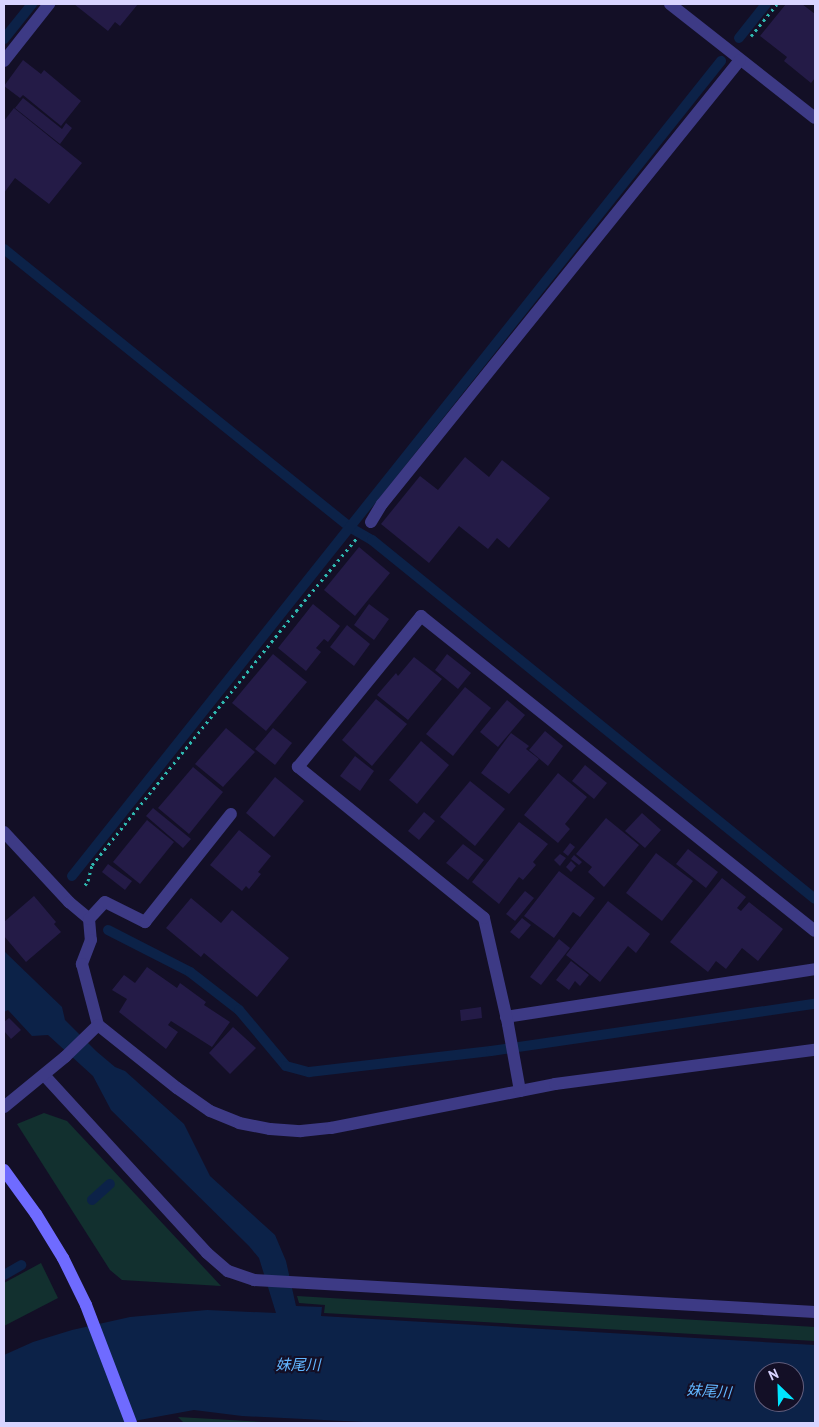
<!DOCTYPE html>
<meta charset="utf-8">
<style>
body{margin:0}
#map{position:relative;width:819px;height:1427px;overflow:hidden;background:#130f26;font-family:"PT Sans","Noto Sans JP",sans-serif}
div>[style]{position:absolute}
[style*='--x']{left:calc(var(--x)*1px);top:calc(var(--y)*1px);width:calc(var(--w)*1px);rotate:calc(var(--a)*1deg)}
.green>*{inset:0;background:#12302f}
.water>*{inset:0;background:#0c2248}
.stream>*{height:10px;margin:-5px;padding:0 5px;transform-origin:5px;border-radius:5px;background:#0c2248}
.building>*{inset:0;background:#241b47}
.path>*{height:3px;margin-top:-1.5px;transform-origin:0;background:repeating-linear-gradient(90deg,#2fb8b0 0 2.5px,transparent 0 6.5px)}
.street>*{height:12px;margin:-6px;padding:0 6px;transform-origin:6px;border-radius:6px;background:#3d3a85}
.secondary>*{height:12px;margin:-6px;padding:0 6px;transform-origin:6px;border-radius:6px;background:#6f6bff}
span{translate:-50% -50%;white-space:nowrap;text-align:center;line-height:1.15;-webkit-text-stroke:4px #130f26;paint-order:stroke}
.water-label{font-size:15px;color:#62b6ff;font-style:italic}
.frame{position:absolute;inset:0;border:5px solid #d9d4ff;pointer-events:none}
.north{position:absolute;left:754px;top:1362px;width:50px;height:50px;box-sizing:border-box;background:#130f26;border:1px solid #625e7d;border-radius:50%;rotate:336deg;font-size:14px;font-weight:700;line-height:20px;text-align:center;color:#d9d4ff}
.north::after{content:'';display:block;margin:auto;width:18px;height:22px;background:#00e5ff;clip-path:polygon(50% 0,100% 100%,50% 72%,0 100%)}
</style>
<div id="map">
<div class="green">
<div style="clip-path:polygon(44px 1113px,67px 1121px,221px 1286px,122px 1280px,110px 1270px,17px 1124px)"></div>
<div style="clip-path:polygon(41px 1263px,58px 1298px,4px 1326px,4px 1283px)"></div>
<div style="clip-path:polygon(297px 1296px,815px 1327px,815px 1341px,324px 1313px,325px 1305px,299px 1303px)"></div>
<div style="clip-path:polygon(178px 1417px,280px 1423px,184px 1423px)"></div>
</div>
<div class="water">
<div style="clip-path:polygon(evenodd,4px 951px,62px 1007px,65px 1020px,96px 1051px,115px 1067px,125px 1071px,184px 1124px,210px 1176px,275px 1235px,286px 1261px,296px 1306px,322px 1307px,321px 1316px,815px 1345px,815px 1423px,384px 1423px,242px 1416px,194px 1410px,123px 1423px,4px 1423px,4px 1355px,33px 1342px,72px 1330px,130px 1317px,207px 1310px,276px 1313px,259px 1258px,249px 1246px,111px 1110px,93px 1076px,48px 1035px,32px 1036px,8px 1010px,4px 1012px,4px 951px,764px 1372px,794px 1372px,794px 1402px,764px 1402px,764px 1372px)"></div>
</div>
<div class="stream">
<div style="--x:739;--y:38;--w:43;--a:-51.5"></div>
<div style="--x:4;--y:39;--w:45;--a:-51.3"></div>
<div style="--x:4;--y:249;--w:445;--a:38.8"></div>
<div style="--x:351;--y:528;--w:24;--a:30"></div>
<div style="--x:372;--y:540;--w:570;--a:39.02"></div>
<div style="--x:72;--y:876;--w:1042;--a:-51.47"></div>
<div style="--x:108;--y:930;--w:92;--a:27.1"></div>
<div style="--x:190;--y:972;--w:62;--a:37.8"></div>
<div style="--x:239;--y:1010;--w:73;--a:50"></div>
<div style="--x:286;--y:1066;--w:24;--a:15"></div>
<div style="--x:309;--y:1072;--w:183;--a:-6.6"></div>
<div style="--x:491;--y:1051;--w:327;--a:-8.3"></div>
<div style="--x:92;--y:1200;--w:24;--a:-42"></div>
<div style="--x:4;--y:1275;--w:20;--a:-30"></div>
</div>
<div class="building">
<div style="clip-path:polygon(74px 4px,138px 4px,120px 26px,115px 22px,108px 31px)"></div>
<div style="clip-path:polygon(786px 4px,802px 4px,815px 14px,815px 78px,811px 83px,784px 61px,787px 57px,760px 36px)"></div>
<div style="clip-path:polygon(23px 60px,41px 74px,44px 70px,81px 101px,61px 126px,23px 95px,20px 98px,4px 86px)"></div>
<div style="clip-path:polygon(23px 98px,62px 129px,66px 123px,72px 128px,60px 144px,15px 108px)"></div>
<div style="clip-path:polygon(14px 108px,82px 163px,49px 204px,15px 178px,4px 193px,4px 121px)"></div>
<div style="clip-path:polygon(465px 457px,489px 477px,502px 460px,550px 498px,509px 548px,497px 538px,488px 549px,459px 526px,429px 563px,381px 524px,420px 476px,438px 490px)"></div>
<div style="clip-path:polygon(359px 547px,390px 573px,355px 616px,324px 590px)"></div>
<div style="clip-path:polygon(313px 604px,340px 626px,328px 642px,324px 639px,316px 648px,321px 652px,306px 671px,278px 648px)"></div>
<div style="clip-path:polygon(369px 604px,389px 619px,374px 640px,354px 625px)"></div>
<div style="clip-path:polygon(347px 625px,370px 644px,354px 666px,330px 647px)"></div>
<div style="clip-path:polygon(273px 654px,307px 682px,266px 731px,232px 703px)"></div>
<div style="clip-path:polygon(447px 654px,471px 673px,458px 689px,435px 670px)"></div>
<div style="clip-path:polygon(414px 657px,442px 679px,408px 720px,377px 695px,396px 673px,398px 676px)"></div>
<div style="clip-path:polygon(465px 687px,491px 708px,453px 756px,426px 734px)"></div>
<div style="clip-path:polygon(376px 699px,407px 724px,372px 766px,342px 740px)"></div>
<div style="clip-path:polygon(507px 700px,525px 715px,498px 747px,480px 732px)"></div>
<div style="clip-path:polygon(226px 728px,255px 752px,223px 787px,195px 764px)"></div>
<div style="clip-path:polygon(273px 728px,292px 743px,275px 765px,255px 749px)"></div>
<div style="clip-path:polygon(545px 731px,563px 746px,548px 766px,529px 750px)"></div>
<div style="clip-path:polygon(511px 733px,529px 746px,526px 749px,539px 759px,509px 794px,481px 773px)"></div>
<div style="clip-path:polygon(421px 741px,449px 765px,417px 804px,389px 780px)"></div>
<div style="clip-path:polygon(355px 756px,374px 771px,360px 791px,340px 776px)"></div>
<div style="clip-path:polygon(585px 765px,607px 783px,594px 799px,572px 781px)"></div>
<div style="clip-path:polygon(193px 767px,223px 792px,189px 834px,158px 808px)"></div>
<div style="clip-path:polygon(558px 773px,587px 797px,565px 824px,570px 829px,558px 843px,524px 815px)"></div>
<div style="clip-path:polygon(275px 777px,304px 801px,274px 837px,246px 813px)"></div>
<div style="clip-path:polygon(470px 781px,505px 809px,475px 846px,440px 817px)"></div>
<div style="clip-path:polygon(153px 808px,191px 839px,183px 848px,146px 816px)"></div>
<div style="clip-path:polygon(424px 812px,435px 821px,419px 840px,408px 831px)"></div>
<div style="clip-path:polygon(642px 813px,661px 830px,645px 848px,625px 831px)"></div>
<div style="clip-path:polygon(606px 818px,639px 845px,604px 887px,588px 872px,592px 867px,576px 854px)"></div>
<div style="clip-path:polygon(147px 820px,174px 842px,140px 884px,113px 862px)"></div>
<div style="clip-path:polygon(519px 822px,548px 844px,533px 862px,536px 865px,523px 880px,519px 877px,499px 904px,472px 882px)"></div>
<div style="clip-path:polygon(239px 830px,271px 856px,258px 872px,261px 874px,249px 889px,246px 886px,242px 891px,210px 865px)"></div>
<div style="clip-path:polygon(570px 843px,575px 847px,568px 856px,563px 852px)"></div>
<div style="clip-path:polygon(463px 844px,484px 860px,468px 880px,446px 863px)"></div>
<div style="clip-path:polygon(688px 849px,718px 872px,706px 888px,676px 864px)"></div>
<div style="clip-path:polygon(656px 853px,693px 881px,662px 921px,626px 893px)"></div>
<div style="clip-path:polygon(560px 854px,566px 858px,560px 866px,554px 860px)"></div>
<div style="clip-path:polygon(574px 855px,582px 862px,579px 865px,571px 859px)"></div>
<div style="clip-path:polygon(571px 861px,576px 866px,571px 872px,566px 867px)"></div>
<div style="clip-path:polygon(108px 864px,132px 881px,125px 890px,102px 872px)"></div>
<div style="clip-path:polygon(559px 871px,595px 898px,580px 917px,573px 912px,554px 938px,524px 916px)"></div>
<div style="clip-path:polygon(722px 878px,746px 897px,737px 908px,741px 911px,749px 902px,783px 929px,758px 961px,742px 948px,726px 969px,716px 961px,708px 972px,670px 942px)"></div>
<div style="clip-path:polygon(525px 891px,534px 898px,515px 921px,506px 914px)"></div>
<div style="clip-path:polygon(34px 896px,56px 922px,54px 924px,61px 932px,26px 962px,4px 936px,4px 922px)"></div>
<div style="clip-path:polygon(191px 898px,221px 923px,232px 910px,289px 958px,257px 997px,204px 953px,201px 957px,166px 928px)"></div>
<div style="clip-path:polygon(608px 901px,650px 934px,636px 953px,628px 946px,600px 982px,566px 955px)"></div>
<div style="clip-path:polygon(522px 918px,531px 925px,519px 939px,510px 932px)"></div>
<div style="clip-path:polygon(559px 939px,570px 948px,541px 985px,530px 977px)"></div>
<div style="clip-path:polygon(571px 961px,589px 975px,580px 986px,575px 981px,569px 990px,556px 980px)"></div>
<div style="clip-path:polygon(147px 967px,177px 988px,180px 983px,206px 1002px,204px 1005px,230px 1022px,212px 1047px,171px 1021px,168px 1025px,178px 1032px,166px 1049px,119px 1012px,127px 999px,112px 990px,124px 975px,135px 983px)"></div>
<div style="clip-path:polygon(481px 1007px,482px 1018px,461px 1021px,460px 1010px)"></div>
<div style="clip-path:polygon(9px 1018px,21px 1030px,11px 1039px,4px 1031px,4px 1022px)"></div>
<div style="clip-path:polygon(233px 1027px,256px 1048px,230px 1074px,209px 1053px)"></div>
</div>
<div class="path">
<div style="--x:751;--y:36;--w:41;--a:-50.9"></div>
<div style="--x:85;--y:885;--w:5;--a:-53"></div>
<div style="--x:88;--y:881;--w:16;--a:-76"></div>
<div style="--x:92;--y:865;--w:326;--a:-51.2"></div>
<div style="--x:296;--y:611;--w:94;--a:-50.2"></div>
</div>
<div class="street">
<div style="--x:670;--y:4;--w:184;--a:38.2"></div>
<div style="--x:4;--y:61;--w:73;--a:-51.7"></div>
<div style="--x:371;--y:522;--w:21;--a:-59"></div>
<div style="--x:382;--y:504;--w:570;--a:-51.12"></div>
<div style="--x:4;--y:832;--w:96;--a:47.1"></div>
<div style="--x:69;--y:902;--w:26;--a:40"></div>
<div style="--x:89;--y:919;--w:21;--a:85"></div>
<div style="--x:91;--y:940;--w:26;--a:111"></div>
<div style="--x:82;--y:964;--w:63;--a:75.3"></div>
<div style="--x:98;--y:1025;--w:101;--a:38.6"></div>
<div style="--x:177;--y:1088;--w:40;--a:34.9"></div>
<div style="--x:210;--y:1111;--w:31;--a:22"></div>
<div style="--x:239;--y:1123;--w:32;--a:11"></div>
<div style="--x:270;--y:1129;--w:31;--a:4"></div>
<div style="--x:301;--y:1131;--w:30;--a:-6"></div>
<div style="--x:331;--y:1128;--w:228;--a:-11.1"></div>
<div style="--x:555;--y:1084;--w:262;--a:-7.5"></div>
<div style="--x:89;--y:919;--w:23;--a:-47"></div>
<div style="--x:105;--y:902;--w:45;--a:26.6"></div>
<div style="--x:145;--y:922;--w:138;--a:-51.5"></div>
<div style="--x:506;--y:1017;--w:313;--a:-8.8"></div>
<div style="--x:44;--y:1075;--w:241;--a:47.5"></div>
<div style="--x:207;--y:1253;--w:28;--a:41"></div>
<div style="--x:228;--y:1271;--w:28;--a:19"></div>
<div style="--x:254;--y:1280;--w:562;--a:3.26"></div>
<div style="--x:520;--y:1091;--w:68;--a:-100.2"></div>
<div style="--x:508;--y:1024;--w:109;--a:-102.8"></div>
<div style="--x:484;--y:918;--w:240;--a:-140.9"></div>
<div style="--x:298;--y:767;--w:195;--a:-50.8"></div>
<div style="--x:421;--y:616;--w:504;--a:38.64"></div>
<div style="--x:4;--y:1107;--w:79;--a:-39.3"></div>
<div style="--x:65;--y:1057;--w:46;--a:-44.1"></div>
</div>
<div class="secondary">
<div style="--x:4;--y:1170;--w:54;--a:54"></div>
<div style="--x:36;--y:1214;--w:52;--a:58.5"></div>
<div style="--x:63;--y:1258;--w:52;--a:63.9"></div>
<div style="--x:86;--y:1305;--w:126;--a:69.1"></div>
</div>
<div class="water-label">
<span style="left:298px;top:1365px">妹尾川</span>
<span style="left:709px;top:1391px;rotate:4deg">妹尾川</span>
</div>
<div class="frame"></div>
<div class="north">N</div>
</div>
